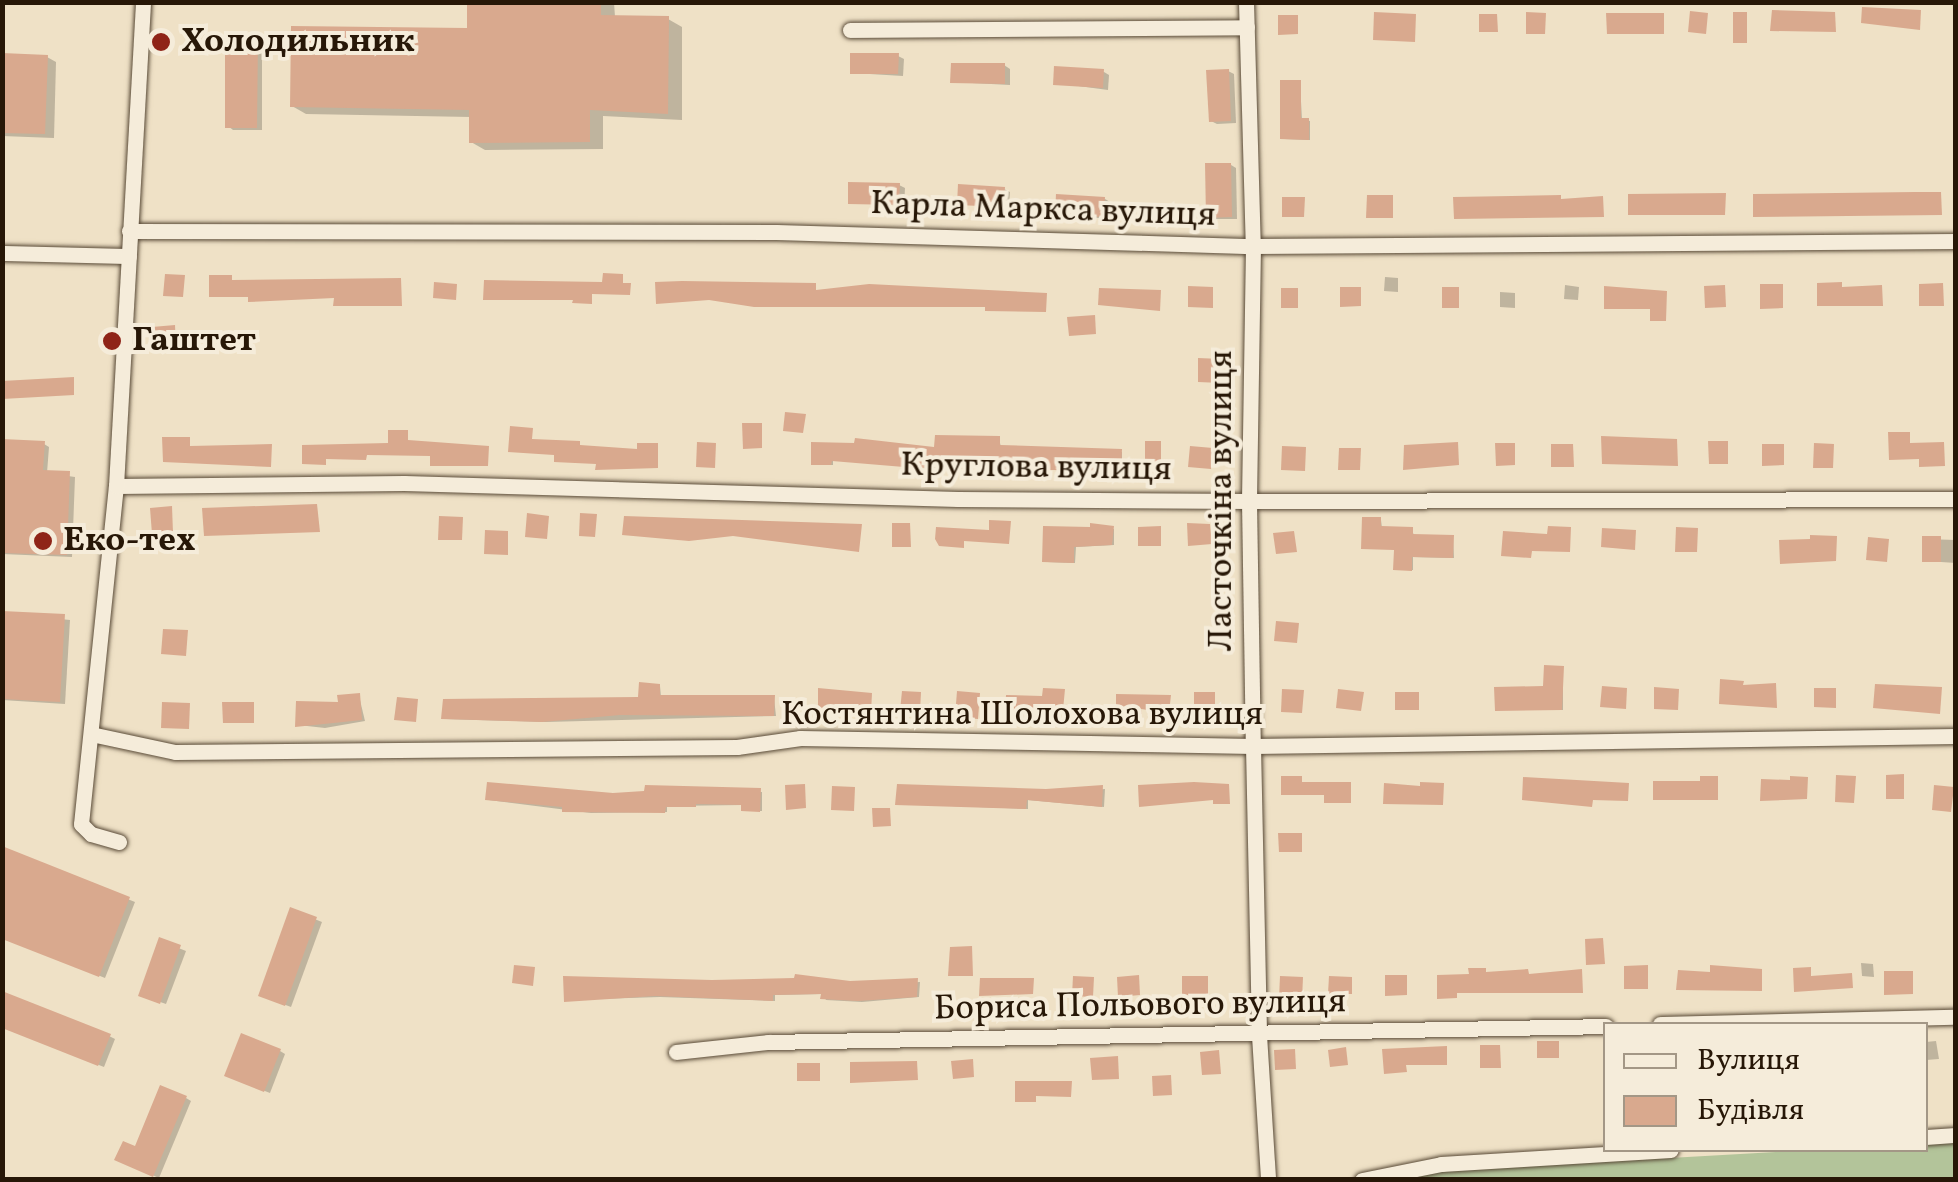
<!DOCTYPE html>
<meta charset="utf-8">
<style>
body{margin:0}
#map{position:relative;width:1958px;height:1182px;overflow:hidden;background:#efe1c6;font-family:Vollkorn,serif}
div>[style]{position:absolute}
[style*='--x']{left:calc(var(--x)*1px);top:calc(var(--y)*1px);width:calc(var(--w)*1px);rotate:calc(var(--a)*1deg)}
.green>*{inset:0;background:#b3c49a}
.shadow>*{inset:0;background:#0003}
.building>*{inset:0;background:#d9a98e}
.roads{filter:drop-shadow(0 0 2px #594a37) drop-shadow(0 0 2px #594a37)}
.minor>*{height:15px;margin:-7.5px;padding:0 7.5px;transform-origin:7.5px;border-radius:7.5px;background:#f5ecda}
.dots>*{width:28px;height:28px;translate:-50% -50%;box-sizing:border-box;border:5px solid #f5ecda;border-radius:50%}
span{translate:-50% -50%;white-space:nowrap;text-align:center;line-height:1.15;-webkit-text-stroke:8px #f5ecda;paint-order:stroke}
.poi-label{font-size:35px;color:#271707;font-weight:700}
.left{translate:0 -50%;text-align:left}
.street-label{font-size:35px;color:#271707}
.frame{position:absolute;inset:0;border:5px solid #271707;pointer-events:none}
.legend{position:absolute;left:1603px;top:1022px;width:325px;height:130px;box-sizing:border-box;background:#f5ecda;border:2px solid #a39786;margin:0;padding:12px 18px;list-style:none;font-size:30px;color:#271707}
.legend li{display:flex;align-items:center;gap:20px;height:50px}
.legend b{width:50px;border:2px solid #a39786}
</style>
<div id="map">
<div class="green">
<div style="clip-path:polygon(1955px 1142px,1955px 1179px,1398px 1180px,1441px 1171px,1811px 1150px,1926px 1150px,1926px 1144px)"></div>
</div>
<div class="shadow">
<div style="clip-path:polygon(469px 2px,614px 2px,615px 17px,668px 19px,682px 27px,682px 120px,603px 116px,603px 149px,485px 150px,471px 142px,471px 117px,306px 114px,292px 106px,470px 30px)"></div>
<div style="clip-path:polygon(257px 41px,262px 44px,262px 130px,233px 130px,228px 126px)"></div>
<div style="clip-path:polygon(2px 56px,47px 57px,56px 62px,54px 138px,2px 136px)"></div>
<div style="clip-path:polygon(898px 56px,904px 59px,903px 76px,853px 73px)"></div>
<div style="clip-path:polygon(1004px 65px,1010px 69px,1010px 85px,953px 82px)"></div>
<div style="clip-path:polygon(1228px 71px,1234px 74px,1236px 123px,1217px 124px,1211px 121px)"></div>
<div style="clip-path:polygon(1104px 72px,1109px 75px,1108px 90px,1056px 83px)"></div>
<div style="clip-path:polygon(1300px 82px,1302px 120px,1310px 121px,1310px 140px,1284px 139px)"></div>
<div style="clip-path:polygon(1231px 165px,1236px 168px,1237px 219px,1214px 219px,1208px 216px)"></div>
<div style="clip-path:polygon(899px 185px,905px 188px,904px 206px,850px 202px)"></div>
<div style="clip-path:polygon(1004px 189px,1010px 192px,1009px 209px,960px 203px)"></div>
<div style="clip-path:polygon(1105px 199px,1110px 202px,1109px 219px,1058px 214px)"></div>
<div style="clip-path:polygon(1385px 277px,1398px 278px,1398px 292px,1384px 291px)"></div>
<div style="clip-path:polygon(1565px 285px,1579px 287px,1578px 300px,1564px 299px)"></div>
<div style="clip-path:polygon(1500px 292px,1515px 293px,1515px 308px,1500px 307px)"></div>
<div style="clip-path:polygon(999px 439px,1001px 447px,1122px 452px,1122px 471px,833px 460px,833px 465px,815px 465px,856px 446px,937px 449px)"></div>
<div style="clip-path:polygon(2px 441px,44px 444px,49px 447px,47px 473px,75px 477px,72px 557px,2px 554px)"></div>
<div style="clip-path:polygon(1381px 520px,1382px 528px,1412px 529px,1414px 536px,1453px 537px,1454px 558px,1413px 557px,1413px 570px,1398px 570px,1396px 549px,1365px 548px)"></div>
<div style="clip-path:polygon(1046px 529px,1114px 529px,1114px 545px,1076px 547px,1075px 563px,1047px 562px)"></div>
<div style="clip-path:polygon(1925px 539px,1956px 540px,1956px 563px,1926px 561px)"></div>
<div style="clip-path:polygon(2px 613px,70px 620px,65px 704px,2px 700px)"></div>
<div style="clip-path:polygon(1563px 668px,1563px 710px,1499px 710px,1546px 689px)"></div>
<div style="clip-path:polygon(660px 686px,661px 697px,774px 698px,776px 716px,546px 722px,446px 719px,641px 699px)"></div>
<div style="clip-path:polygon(359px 696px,365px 721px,325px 728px,298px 725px)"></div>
<div style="clip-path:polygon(1105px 789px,1104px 807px,1028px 800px,1028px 809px,898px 804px)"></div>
<div style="clip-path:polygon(762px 792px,762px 811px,745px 811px,743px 805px,667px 806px,667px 812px,591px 813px,489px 800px)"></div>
<div style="clip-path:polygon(2px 849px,135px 902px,105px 978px,2px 937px)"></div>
<div style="clip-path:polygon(292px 910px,322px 922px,291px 1007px,267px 998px)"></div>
<div style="clip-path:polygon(161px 941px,186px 951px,166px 1004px,143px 996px)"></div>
<div style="clip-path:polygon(1861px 963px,1873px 964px,1874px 977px,1862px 976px)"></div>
<div style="clip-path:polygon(920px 982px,919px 997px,862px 1002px,826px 1000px,823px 994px,775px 995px,775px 1001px,660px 997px,567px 1000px)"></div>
<div style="clip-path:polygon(2px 1027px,109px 1036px,115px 1039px,104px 1067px)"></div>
<div style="clip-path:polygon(1936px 1041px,1939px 1059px,1926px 1060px,1926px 1042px)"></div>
<div style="clip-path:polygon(280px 1051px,285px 1054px,270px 1093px,232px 1078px)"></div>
<div style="clip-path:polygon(186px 1098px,191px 1101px,159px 1178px,123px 1162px)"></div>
</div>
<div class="building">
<div style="clip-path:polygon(467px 2px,601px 2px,601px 15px,669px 16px,668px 114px,590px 110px,590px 142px,469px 143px,469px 110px,290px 107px,291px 26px,467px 28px)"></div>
<div style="clip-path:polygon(1862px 7px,1921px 10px,1920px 30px,1861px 23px)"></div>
<div style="clip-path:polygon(1772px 10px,1835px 12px,1836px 32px,1770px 31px)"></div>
<div style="clip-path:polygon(1690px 11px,1708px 13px,1706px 34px,1688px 32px)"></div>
<div style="clip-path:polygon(1374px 12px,1416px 14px,1415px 42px,1373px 40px)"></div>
<div style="clip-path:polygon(1526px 12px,1546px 13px,1545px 34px,1526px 34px)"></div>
<div style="clip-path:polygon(1733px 12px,1747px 12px,1747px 43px,1733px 43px)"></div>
<div style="clip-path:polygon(1606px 13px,1664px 13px,1664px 34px,1607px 34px)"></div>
<div style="clip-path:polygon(1479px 14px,1497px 14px,1498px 32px,1479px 32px)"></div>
<div style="clip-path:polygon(1278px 15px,1298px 15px,1298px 34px,1278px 35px)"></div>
<div style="clip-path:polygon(258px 38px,257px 128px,225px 128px,225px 39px)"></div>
<div style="clip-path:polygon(2px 53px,48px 55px,45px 134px,2px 133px)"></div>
<div style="clip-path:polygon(850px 53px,899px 53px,898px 74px,850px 74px)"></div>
<div style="clip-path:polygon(951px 63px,1005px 63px,1005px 84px,950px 83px)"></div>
<div style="clip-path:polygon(1054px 66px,1104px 69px,1103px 88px,1053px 85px)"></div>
<div style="clip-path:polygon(1229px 69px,1231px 121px,1209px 122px,1206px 70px)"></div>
<div style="clip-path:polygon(1280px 80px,1301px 80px,1301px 118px,1309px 118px,1309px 140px,1280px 139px)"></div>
<div style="clip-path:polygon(1205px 163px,1231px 163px,1232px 217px,1206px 218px)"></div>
<div style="clip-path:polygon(848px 182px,900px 183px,899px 205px,848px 204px)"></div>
<div style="clip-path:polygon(958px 184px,1005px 187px,1004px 207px,957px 205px)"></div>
<div style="clip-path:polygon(1915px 192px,1941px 192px,1942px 215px,1753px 217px,1753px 194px)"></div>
<div style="clip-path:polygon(1726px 193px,1725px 215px,1628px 215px,1628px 194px)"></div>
<div style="clip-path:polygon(1056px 194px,1105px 197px,1104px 217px,1055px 215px)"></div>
<div style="clip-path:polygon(1367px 195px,1393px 195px,1393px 218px,1366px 218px)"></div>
<div style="clip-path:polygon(1561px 195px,1561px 199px,1603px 196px,1604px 217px,1454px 219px,1453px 197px)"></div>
<div style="clip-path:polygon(1282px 197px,1305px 197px,1304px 217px,1282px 217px)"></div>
<div style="clip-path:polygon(603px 273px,623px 274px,623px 283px,631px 283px,630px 295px,592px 294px,592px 304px,572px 303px,573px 300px,483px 300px,484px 280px,602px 282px)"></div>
<div style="clip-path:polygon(165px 274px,185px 275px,183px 297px,163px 296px)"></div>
<div style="clip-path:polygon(209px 275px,232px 275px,232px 280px,401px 278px,402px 306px,333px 306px,334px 298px,248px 302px,248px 297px,209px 297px)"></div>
<div style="clip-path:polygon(682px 281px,816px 283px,816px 290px,869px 284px,1047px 293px,1046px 312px,985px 311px,985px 307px,754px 307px,709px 300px,656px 304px,655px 282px)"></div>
<div style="clip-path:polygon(434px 282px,457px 284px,456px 300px,433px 298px)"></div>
<div style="clip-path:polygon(1842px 282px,1842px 287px,1882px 285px,1883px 306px,1817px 306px,1817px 283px)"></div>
<div style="clip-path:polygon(1943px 283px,1944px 306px,1919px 306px,1919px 284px)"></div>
<div style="clip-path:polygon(1760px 284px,1783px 284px,1783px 308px,1760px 309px)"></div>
<div style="clip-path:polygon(1725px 285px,1726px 307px,1705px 308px,1704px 286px)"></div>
<div style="clip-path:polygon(1188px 286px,1213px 287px,1213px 308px,1188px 307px)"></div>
<div style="clip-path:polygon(1604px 286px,1667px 291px,1666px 321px,1650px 321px,1650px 309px,1604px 309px)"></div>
<div style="clip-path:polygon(1340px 287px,1361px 287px,1361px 306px,1340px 307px)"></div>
<div style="clip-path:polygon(1442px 287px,1459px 287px,1459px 308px,1442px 308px)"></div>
<div style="clip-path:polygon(1099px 288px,1161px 290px,1160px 311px,1098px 305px)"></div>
<div style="clip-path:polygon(1281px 288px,1298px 288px,1298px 308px,1281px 308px)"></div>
<div style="clip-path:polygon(1095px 315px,1096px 334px,1069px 336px,1067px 317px)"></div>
<div style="clip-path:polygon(175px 325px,176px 348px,153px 350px,152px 327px)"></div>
<div style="clip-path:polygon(1198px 358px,1221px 359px,1221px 383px,1198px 382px)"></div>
<div style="clip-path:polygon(74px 377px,74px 395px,2px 399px,2px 381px)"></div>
<div style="clip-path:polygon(785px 412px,806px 414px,803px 433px,783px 431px)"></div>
<div style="clip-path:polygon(742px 423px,762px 423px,762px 448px,743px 449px)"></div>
<div style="clip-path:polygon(510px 426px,533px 428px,532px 439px,580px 441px,580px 445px,637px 449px,637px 443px,658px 443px,658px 468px,595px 470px,596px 464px,554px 462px,554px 455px,508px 452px)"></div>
<div style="clip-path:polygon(388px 430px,408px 430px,408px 440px,489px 446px,488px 466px,430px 466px,430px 456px,367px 455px,366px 460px,326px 459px,326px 465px,302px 464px,302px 445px,388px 443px)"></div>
<div style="clip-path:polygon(1888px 432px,1910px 432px,1910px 443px,1944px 442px,1945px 466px,1919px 467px,1919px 459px,1889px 460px)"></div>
<div style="clip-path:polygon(935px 435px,1000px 436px,1000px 445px,1122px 449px,1121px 471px,916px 468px,832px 461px,831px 465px,811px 465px,811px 442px,854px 443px,855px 438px,934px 447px)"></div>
<div style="clip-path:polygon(1601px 436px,1677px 439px,1678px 466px,1602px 464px)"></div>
<div style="clip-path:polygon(162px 437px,190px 437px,190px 446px,272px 444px,271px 467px,163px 462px)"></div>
<div style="clip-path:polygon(2px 439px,45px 441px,43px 470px,70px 471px,67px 555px,2px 553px)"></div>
<div style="clip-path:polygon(1145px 441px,1161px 441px,1161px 465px,1145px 465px)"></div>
<div style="clip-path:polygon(1708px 441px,1728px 441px,1728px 464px,1709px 464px)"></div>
<div style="clip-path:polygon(697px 442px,716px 443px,715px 468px,696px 467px)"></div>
<div style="clip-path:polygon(1458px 442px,1459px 465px,1403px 470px,1404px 445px)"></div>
<div style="clip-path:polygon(1495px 443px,1515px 443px,1515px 465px,1496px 466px)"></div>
<div style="clip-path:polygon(1814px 443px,1834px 444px,1833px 468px,1813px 468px)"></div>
<div style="clip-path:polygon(1551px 444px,1573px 444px,1574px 467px,1551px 467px)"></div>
<div style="clip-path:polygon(1762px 444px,1784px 444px,1784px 465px,1762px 466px)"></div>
<div style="clip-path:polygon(1190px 446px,1213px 448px,1211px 469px,1188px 467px)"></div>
<div style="clip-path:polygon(1282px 446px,1306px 447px,1305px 471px,1281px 470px)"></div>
<div style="clip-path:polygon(1339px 448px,1361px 448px,1360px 470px,1338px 470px)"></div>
<div style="clip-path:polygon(317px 504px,320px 532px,204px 536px,202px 508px)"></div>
<div style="clip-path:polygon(172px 506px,173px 533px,152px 534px,150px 508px)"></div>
<div style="clip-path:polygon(527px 513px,549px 516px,547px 539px,525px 537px)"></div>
<div style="clip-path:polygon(580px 513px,597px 514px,595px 537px,579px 536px)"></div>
<div style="clip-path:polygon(439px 516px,463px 517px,462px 540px,438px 540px)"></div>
<div style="clip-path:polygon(624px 516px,862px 524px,859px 552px,733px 536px,689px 541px,622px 535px)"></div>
<div style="clip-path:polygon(1362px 517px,1381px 517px,1381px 526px,1413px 527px,1413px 534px,1454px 535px,1453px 558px,1412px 557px,1412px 571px,1393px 570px,1394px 550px,1361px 549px)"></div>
<div style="clip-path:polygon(989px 520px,1011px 521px,1009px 544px,964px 541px,964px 548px,939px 546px,935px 539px,936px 527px,989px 530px)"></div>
<div style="clip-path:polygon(892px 523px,910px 523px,911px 547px,892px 547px)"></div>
<div style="clip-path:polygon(1090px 523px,1114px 526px,1112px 545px,1074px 547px,1074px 563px,1042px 562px,1043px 526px,1090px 527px)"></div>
<div style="clip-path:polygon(1187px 523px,1210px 524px,1212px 544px,1188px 546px)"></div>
<div style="clip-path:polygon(1161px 526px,1161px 546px,1138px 546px,1138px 527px)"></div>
<div style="clip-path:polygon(1548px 526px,1571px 527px,1570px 552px,1532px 551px,1531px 558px,1501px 556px,1503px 531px,1547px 534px)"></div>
<div style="clip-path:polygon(1676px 527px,1698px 528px,1697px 552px,1675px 552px)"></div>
<div style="clip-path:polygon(1602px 528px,1636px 530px,1635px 550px,1601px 547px)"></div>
<div style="clip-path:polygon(485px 530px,508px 531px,508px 555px,484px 554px)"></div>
<div style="clip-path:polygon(1294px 531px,1297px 552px,1276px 554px,1273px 533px)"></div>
<div style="clip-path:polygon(1810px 535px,1837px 536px,1836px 561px,1780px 564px,1779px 540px,1810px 539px)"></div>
<div style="clip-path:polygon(1922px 536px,1941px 536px,1941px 562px,1922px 562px)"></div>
<div style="clip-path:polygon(1868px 537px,1889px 539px,1887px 562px,1866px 560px)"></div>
<div style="clip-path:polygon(2px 611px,65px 614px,60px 702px,2px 699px)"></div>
<div style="clip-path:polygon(1276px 621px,1299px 623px,1297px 643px,1274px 641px)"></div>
<div style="clip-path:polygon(163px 629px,188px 630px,186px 656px,161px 654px)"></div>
<div style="clip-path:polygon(1544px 665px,1564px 666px,1562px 710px,1495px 711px,1494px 687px,1543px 686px)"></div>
<div style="clip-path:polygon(1720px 679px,1744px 681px,1743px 685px,1776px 683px,1777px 708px,1719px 704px)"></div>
<div style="clip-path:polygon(639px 682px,660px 684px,660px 695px,775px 695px,774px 716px,620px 715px,542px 722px,441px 719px,443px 699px,638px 697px)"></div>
<div style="clip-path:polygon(1875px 684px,1942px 687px,1940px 714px,1873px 708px)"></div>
<div style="clip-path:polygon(1602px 686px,1627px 688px,1626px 709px,1600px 707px)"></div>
<div style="clip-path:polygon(1654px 687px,1679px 689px,1678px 710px,1654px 709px)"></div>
<div style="clip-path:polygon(818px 688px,872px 693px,871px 713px,818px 713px)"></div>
<div style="clip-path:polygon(1043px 688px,1065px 689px,1063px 710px,1023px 707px,1023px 713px,1005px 713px,1006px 695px,1042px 696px)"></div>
<div style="clip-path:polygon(1814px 688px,1836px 688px,1836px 708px,1814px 707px)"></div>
<div style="clip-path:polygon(1282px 689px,1304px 690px,1302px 713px,1281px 712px)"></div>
<div style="clip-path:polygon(1338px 689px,1364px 692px,1361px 711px,1336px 708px)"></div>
<div style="clip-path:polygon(902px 691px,921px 692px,920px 712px,900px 711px)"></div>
<div style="clip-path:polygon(957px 691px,980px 693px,978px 719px,955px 717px)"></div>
<div style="clip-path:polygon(1194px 692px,1215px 692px,1215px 712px,1194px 712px)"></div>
<div style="clip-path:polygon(1395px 692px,1419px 692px,1419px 710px,1395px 710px)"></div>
<div style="clip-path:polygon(360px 693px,362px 720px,295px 727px,296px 701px,338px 702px,337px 695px)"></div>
<div style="clip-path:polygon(1116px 694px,1171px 695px,1169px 713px,1141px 709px,1142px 714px,1116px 714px)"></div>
<div style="clip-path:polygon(397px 697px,418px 699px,416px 722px,394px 720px)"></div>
<div style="clip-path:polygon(162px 702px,190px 703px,189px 729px,161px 728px)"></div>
<div style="clip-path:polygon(222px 702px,254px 702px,254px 723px,223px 723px)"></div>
<div style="clip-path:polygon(1904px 774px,1904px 799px,1886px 799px,1886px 775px)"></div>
<div style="clip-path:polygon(1836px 775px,1856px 776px,1854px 803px,1835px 802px)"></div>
<div style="clip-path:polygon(1281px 776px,1302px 776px,1302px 782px,1351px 782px,1351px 803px,1324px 803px,1324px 795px,1281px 795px)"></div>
<div style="clip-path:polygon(1700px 776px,1718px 776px,1718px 800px,1653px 800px,1653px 781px,1700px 781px)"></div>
<div style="clip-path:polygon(1790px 776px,1808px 777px,1807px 799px,1760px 801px,1761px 779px,1790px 780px)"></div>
<div style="clip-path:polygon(1523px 777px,1629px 783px,1628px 801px,1593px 800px,1592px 807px,1522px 800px)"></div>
<div style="clip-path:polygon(487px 782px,613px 793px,644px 791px,645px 785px,761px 788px,760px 812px,741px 811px,741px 805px,696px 804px,696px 807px,666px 807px,665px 813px,562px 812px,562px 807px,485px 800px)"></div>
<div style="clip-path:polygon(1194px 782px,1229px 784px,1230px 804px,1213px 804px,1213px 800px,1139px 807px,1138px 785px)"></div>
<div style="clip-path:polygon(1420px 782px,1444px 783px,1443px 805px,1383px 804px,1384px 783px,1420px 786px)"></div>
<div style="clip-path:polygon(805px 784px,806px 808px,786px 810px,785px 785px)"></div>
<div style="clip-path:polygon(897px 784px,1046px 789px,1103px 785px,1102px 807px,1027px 800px,1026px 809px,895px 805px)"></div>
<div style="clip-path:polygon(1934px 785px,1954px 787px,1951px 812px,1932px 810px)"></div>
<div style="clip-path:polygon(832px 786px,855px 787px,854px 811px,831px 810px)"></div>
<div style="clip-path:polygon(872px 808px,890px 808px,891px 826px,873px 827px)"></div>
<div style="clip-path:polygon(1278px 833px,1302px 833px,1302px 852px,1279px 852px)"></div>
<div style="clip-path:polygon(2px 846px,130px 897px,99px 977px,2px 939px)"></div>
<div style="clip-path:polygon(290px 907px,317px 917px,285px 1006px,258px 996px)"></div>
<div style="clip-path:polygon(159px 937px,181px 945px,160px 1004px,138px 996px)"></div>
<div style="clip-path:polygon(1603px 938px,1605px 964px,1586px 965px,1585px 939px)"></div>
<div style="clip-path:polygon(972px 946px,973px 976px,948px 976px,950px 947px)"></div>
<div style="clip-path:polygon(514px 965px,535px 967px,533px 986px,512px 983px)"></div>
<div style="clip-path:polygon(1648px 965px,1648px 989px,1624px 989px,1624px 966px)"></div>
<div style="clip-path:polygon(1710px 965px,1762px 969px,1762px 991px,1676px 990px,1678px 970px,1710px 972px)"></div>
<div style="clip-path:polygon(1811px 967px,1811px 976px,1852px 973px,1853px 988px,1794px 992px,1793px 968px)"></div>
<div style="clip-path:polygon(1468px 968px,1486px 968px,1486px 972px,1528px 969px,1529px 974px,1582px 969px,1583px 993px,1457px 993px,1457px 998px,1437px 999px,1437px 975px,1469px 974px)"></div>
<div style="clip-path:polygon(1884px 971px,1913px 971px,1913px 994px,1884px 995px)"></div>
<div style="clip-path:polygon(795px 974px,850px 981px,918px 978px,917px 997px,858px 1001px,820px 999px,821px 994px,773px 995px,773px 1001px,655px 996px,564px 1002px,563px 976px,712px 980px,794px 978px)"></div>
<div style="clip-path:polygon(1139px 975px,1140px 995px,1118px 997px,1117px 977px)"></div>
<div style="clip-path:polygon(1385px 975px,1407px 975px,1407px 995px,1385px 996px)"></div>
<div style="clip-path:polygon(1073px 976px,1094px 977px,1093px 997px,1072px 996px)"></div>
<div style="clip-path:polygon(1182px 976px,1208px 976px,1208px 996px,1182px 997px)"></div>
<div style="clip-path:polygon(1280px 976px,1303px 977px,1302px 1000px,1279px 999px)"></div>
<div style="clip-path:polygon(1329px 976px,1352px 977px,1352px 994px,1328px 994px)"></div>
<div style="clip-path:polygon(980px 978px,1034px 978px,1033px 994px,979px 996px)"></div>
<div style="clip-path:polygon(2px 991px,111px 1034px,98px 1066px,2px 1028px)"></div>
<div style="clip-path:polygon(241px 1033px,281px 1049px,264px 1092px,224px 1076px)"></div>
<div style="clip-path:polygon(1537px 1041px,1559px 1041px,1559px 1058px,1537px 1058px)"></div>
<div style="clip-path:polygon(1480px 1045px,1500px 1045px,1501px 1068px,1480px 1068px)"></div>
<div style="clip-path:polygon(1447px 1046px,1447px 1065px,1406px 1065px,1407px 1072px,1384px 1074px,1382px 1049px)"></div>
<div style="clip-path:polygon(1346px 1047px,1348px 1065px,1330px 1067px,1328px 1050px)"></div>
<div style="clip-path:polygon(1295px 1049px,1296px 1069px,1275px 1070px,1274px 1050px)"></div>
<div style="clip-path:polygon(1219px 1050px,1221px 1074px,1202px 1075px,1200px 1052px)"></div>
<div style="clip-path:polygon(1118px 1056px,1119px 1079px,1092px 1080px,1090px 1058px)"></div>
<div style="clip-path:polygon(973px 1059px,974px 1077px,953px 1079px,951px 1061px)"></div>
<div style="clip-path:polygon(917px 1061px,918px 1080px,850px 1083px,850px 1062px)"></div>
<div style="clip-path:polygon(797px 1063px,820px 1063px,820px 1081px,797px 1081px)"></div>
<div style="clip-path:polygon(1171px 1075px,1172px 1095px,1153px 1096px,1152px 1076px)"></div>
<div style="clip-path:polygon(1015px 1081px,1072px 1081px,1071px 1097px,1036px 1096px,1036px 1102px,1015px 1102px)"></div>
<div style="clip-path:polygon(160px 1085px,187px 1096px,153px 1177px,114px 1160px,123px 1141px,135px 1146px)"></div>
</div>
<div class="roads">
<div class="minor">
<div style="--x:1246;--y:2;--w:244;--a:88.4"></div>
<div style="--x:1253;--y:246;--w:255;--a:90.9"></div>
<div style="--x:1249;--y:501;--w:245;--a:89.1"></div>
<div style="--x:1253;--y:746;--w:289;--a:88.8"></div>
<div style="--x:1259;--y:1035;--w:145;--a:86.4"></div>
<div style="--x:850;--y:30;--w:397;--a:-0.4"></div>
<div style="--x:129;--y:231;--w:647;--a:0.09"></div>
<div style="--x:776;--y:232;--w:477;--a:1.7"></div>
<div style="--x:1253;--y:246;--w:703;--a:-0.41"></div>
<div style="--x:2;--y:253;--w:127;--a:1.4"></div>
<div style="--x:116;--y:486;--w:288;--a:-0.6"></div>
<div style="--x:404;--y:483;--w:554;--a:1.65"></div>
<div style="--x:958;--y:499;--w:291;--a:0.4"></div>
<div style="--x:1249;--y:501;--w:707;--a:-0.16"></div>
<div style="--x:91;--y:734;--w:86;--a:12.1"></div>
<div style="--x:175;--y:752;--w:562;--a:-0.51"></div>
<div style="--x:737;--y:747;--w:64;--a:-8.1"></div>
<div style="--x:800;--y:738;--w:453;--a:1"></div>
<div style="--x:1253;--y:746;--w:703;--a:-0.81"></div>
<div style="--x:119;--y:842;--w:29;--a:-164"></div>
<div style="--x:91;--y:834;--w:14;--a:-135"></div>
<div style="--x:81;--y:824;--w:340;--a:-84.1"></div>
<div style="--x:116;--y:486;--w:485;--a:-86.8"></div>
<div style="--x:1660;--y:1024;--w:296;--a:-1.4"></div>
<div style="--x:676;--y:1052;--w:93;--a:-6.2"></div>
<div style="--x:768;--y:1042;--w:838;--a:-1.09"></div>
<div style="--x:1926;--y:1137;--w:30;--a:-4"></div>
<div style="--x:1362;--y:1180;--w:81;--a:-11.4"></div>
<div style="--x:1441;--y:1164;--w:230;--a:-3.5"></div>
</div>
</div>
<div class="dots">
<div style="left:161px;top:42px;background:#8f2418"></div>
<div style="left:112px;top:341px;background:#8f2418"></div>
<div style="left:43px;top:541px;background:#8f2418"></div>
</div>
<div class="poi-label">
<span class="left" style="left:181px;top:42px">Холодильник</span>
<span class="left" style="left:132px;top:341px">Гаштет</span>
<span class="left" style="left:63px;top:541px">Еко-тех</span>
</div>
<div class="street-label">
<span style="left:1043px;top:210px;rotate:2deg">Карла Маркса вулиця</span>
<span style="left:1036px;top:468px;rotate:1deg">Круглова вулиця</span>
<span style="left:1222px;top:501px;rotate:-90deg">Ласточкіна вулиця</span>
<span style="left:1022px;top:715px">Костянтина Шолохова вулиця</span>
<span style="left:1140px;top:1006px;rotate:-1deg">Бориса Польового вулиця</span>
</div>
<div class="frame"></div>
<ul class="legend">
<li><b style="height:12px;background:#f5ecda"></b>Вулиця</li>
<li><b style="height:28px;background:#d9a98e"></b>Будівля</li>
</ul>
</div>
